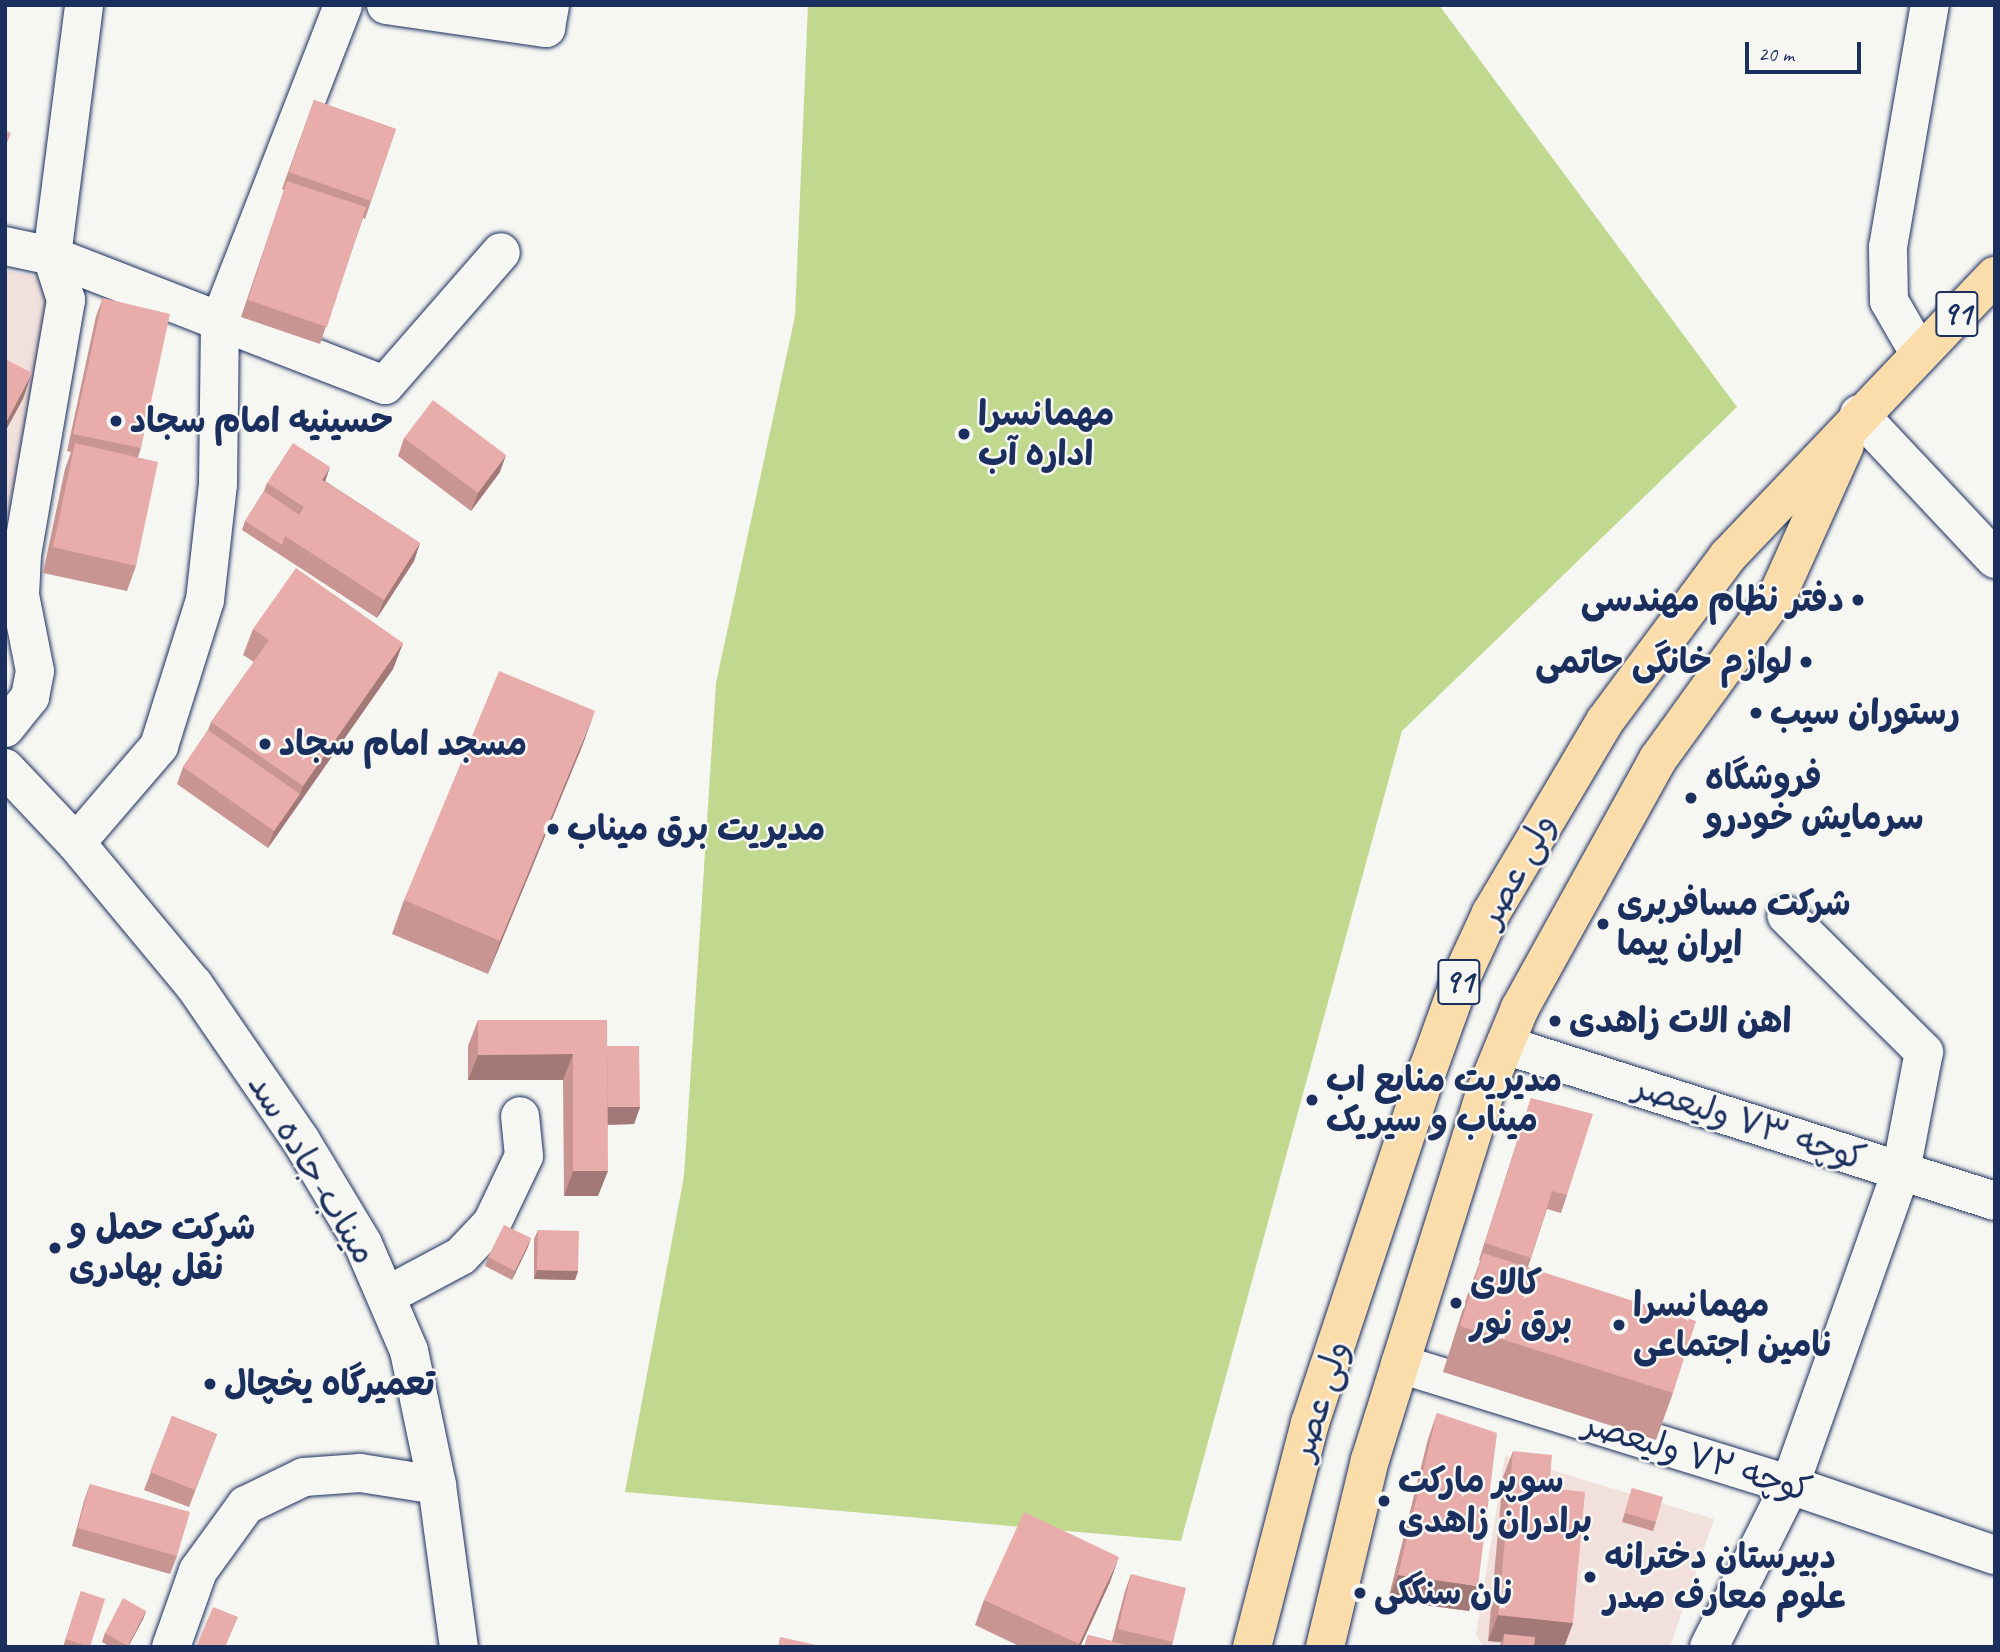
<!DOCTYPE html>
<meta charset="utf-8">
<style>
body{margin:0}
#map{position:relative;width:2000px;height:1652px;overflow:hidden;background:#f6f6f2;font-family:Caveat,"Playpen Sans Arabic",sans-serif}
div>[style]{position:absolute}
[style*='--x']{left:calc(var(--x)*1px);top:calc(var(--y)*1px);width:calc(var(--w)*1px);rotate:calc(var(--a)*1deg)}
.built>*{inset:0;background:#f2e0dc}
.green>*{inset:0;background:#c1d98f}
.roads{filter:drop-shadow(0 0 2px #1b2f5e) drop-shadow(0 0 2px #1b2f5e)}
.minor>*{height:38px;margin:-19px;padding:0 19px;transform-origin:19px;border-radius:19px;background:#f6f6f2}
.major>*{height:38px;margin:-19px;padding:0 19px;transform-origin:19px;border-radius:19px;background:#fbddab}
.wall>*{inset:0;background:#c89592}
.shaded-wall>*{inset:0;background:#a27977}
.building>*{inset:0;background:#e8adaa}
.dots>*{width:19px;height:19px;translate:-50% -50%;box-sizing:border-box;border:4px solid #f6f6f2;border-radius:50%}
span{translate:-50% -50%;white-space:nowrap;text-align:center;line-height:1.15;-webkit-text-stroke:5px #f6f6f2;paint-order:stroke}
.shield-label span{padding:2px 5px;background:#f6f6f2;border:2px solid;border-radius:5px;-webkit-text-stroke-width:0}
.shield-label{font-size:33px;color:#1b2f5e;font-weight:700}
.poi-label{font-size:35px;color:#1b2f5e;font-weight:700}
.left{translate:0 -50%;text-align:left}
.right{translate:-100% -50%;text-align:right}
.street-label{font-size:35px;color:#1b2f5e}
.frame{position:absolute;inset:0;border:7px solid #1b2f5e;pointer-events:none}
.scale{position:absolute;left:1745px;top:42px;width:116px;height:32px;box-sizing:border-box;border:4px solid #1b2f5e;border-top:0;padding-left:9px;font-size:21px;line-height:24px;white-space:nowrap;color:#1b2f5e;-webkit-text-stroke:5px #f6f6f2;paint-order:stroke}
</style>
<div id="map">
<div class="built">
<div style="clip-path:polygon(5px 270px,55px 281px,6px 529px,5px 529px)"></div>
<div style="clip-path:polygon(1505px 1456px,1714px 1519px,1670px 1647px,1484px 1647px,1476px 1635px)"></div>
</div>
<div class="green">
<div style="clip-path:polygon(808px 5px,1439px 5px,1737px 407px,1402px 731px,1181px 1541px,625px 1492px,684px 1176px,716px 683px,795px 316px)"></div>
</div>
<div class="roads">
<div class="minor">
<div style="--x:386;--y:5;--w:162;--a:8.2"></div>
<div style="--x:546;--y:28;--w:23;--a:-80"></div>
<div style="--x:5;--y:246;--w:48;--a:12"></div>
<div style="--x:52;--y:256;--w:357;--a:21.2"></div>
<div style="--x:385;--y:385;--w:176;--a:-48.9"></div>
<div style="--x:1919;--y:353;--w:60;--a:-120"></div>
<div style="--x:1889;--y:301;--w:54;--a:-91.1"></div>
<div style="--x:1888;--y:247;--w:246;--a:-80.2"></div>
<div style="--x:1859;--y:414;--w:199;--a:46.8"></div>
<div style="--x:5;--y:728;--w:40;--a:-51"></div>
<div style="--x:30;--y:697;--w:26;--a:-79"></div>
<div style="--x:35;--y:671;--w:77;--a:-101.2"></div>
<div style="--x:20;--y:595;--w:40;--a:-87.1"></div>
<div style="--x:22;--y:555;--w:259;--a:-80.2"></div>
<div style="--x:66;--y:300;--w:46;--a:-107.7"></div>
<div style="--x:52;--y:256;--w:253;--a:-82.7"></div>
<div style="--x:5;--y:768;--w:103;--a:46.6"></div>
<div style="--x:76;--y:843;--w:185;--a:50.3"></div>
<div style="--x:194;--y:985;--w:187;--a:55.5"></div>
<div style="--x:300;--y:1139;--w:122;--a:59"></div>
<div style="--x:363;--y:1244;--w:116;--a:66.7"></div>
<div style="--x:409;--y:1351;--w:137;--a:78.2"></div>
<div style="--x:437;--y:1485;--w:163;--a:82.3"></div>
<div style="--x:76;--y:843;--w:128;--a:-49.4"></div>
<div style="--x:159;--y:746;--w:153;--a:-72.5"></div>
<div style="--x:205;--y:600;--w:117;--a:-83.6"></div>
<div style="--x:218;--y:484;--w:163;--a:-89.3"></div>
<div style="--x:220;--y:321;--w:339;--a:-68.7"></div>
<div style="--x:1505;--y:1045;--w:514;--a:17.66"></div>
<div style="--x:386;--y:1296;--w:85;--a:-28.1"></div>
<div style="--x:461;--y:1256;--w:45;--a:-46.8"></div>
<div style="--x:492;--y:1223;--w:74;--a:-64.5"></div>
<div style="--x:524;--y:1156;--w:40;--a:-95.7"></div>
<div style="--x:1400;--y:1364;--w:408;--a:17.2"></div>
<div style="--x:1790;--y:1485;--w:217;--a:18.9"></div>
<div style="--x:171;--y:1647;--w:81;--a:-70.4"></div>
<div style="--x:198;--y:1571;--w:82;--a:-54"></div>
<div style="--x:246;--y:1505;--w:64;--a:-25.8"></div>
<div style="--x:304;--y:1477;--w:56;--a:-4.1"></div>
<div style="--x:360;--y:1473;--w:78;--a:8.9"></div>
<div style="--x:1709;--y:1647;--w:181;--a:-63.4"></div>
<div style="--x:1790;--y:1485;--w:333;--a:-70.5"></div>
<div style="--x:1901;--y:1171;--w:121;--a:-79.1"></div>
<div style="--x:1924;--y:1052;--w:194;--a:-135.2"></div>
</div>
<div class="major">
<div style="--x:1252;--y:1647;--w:231;--a:-75.5"></div>
<div style="--x:1310;--y:1423;--w:373;--a:-71.6"></div>
<div style="--x:1428;--y:1069;--w:97;--a:-70.1"></div>
<div style="--x:1461;--y:978;--w:72;--a:-65.2"></div>
<div style="--x:1491;--y:913;--w:223;--a:-59.3"></div>
<div style="--x:1605;--y:721;--w:206;--a:-53.3"></div>
<div style="--x:1728;--y:556;--w:387;--a:-46.4"></div>
<div style="--x:1325;--y:1647;--w:192;--a:-76.5"></div>
<div style="--x:1370;--y:1460;--w:388;--a:-72.6"></div>
<div style="--x:1486;--y:1090;--w:89;--a:-67.5"></div>
<div style="--x:1520;--y:1008;--w:285;--a:-61"></div>
<div style="--x:1658;--y:759;--w:206;--a:-54.1"></div>
<div style="--x:1779;--y:592;--w:161;--a:-65.8"></div>
</div>
</div>
<div class="wall">
<div style="clip-path:polygon(314px 100px,396px 129px,365px 219px,363px 218px,320px 344px,241px 317px,284px 190px,282px 189px)"></div>
<div style="clip-path:polygon(103px 298px,141px 448px,138px 457px,136px 566px,127px 591px,43px 573px,65px 469px,71px 452px,67px 451px,96px 316px)"></div>
<div style="clip-path:polygon(404px 438px,500px 472px,471px 511px,398px 456px)"></div>
<div style="clip-path:polygon(325px 481px,420px 543px,414px 561px,377px 618px,242px 530px,245px 521px,264px 491px,267px 483px)"></div>
<div style="clip-path:polygon(253px 629px,403px 643px,393px 669px,268px 848px,177px 784px,183px 767px,208px 730px,211px 722px,254px 662px,243px 655px)"></div>
<div style="clip-path:polygon(583px 744px,488px 974px,392px 934px,404px 900px)"></div>
<div style="clip-path:polygon(478px 1020px,607px 1046px,640px 1107px,634px 1124px,608px 1125px,598px 1196px,564px 1196px,563px 1080px,468px 1080px,468px 1046px)"></div>
<div style="clip-path:polygon(1531px 1098px,1567px 1195px,1561px 1213px,1547px 1209px,1528px 1267px,1673px 1393px,1656px 1440px,1443px 1372px,1466px 1299px,1480px 1261px,1479px 1260px)"></div>
<div style="clip-path:polygon(538px 1230px,578px 1271px,575px 1280px,534px 1279px,534px 1239px)"></div>
<div style="clip-path:polygon(531px 1238px,512px 1280px,485px 1266px,488px 1257px)"></div>
<div style="clip-path:polygon(1437px 1413px,1469px 1611px,1388px 1600px,1428px 1439px)"></div>
<div style="clip-path:polygon(172px 1416px,217px 1434px,189px 1507px,144px 1490px)"></div>
<div style="clip-path:polygon(1513px 1451px,1549px 1488px,1573px 1623px,1564px 1647px,1534px 1645px,1534px 1647px,1499px 1647px,1501px 1642px,1488px 1641px,1503px 1477px)"></div>
<div style="clip-path:polygon(90px 1484px,177px 1556px,170px 1574px,72px 1546px,84px 1501px)"></div>
<div style="clip-path:polygon(1632px 1488px,1656px 1522px,1653px 1531px,1622px 1522px)"></div>
<div style="clip-path:polygon(1131px 1574px,1173px 1642px,1171px 1647px,1084px 1647px,1088px 1635px,1112px 1641px,1125px 1591px)"></div>
<div style="clip-path:polygon(1110px 1582px,1080px 1647px,1021px 1647px,975px 1625px,984px 1600px)"></div>
<div style="clip-path:polygon(81px 1591px,90px 1647px,63px 1647px)"></div>
<div style="clip-path:polygon(146px 1611px,143px 1619px,128px 1647px,111px 1647px,102px 1642px,105px 1633px)"></div>
</div>
<div class="shaded-wall">
<div style="clip-path:polygon(32px 373px,23px 399px,5px 432px,5px 424px)"></div>
<div style="clip-path:polygon(506px 455px,500px 472px,471px 511px,478px 493px)"></div>
<div style="clip-path:polygon(330px 467px,324px 485px,322px 480px)"></div>
<div style="clip-path:polygon(420px 543px,414px 561px,377px 618px,384px 600px)"></div>
<div style="clip-path:polygon(403px 643px,393px 669px,268px 848px,274px 831px,300px 794px,303px 786px)"></div>
<div style="clip-path:polygon(595px 711px,583px 744px,488px 974px,500px 941px)"></div>
<div style="clip-path:polygon(573px 1054px,563px 1080px,468px 1080px,478px 1055px)"></div>
<div style="clip-path:polygon(605px 1107px,640px 1107px,634px 1124px,598px 1125px)"></div>
<div style="clip-path:polygon(573px 1171px,608px 1171px,598px 1196px,564px 1196px)"></div>
<div style="clip-path:polygon(531px 1238px,528px 1247px,512px 1280px,515px 1271px)"></div>
<div style="clip-path:polygon(537px 1270px,578px 1271px,575px 1280px,534px 1279px)"></div>
<div style="clip-path:polygon(1119px 1557px,1110px 1582px,1080px 1647px,1078px 1647px)"></div>
<div style="clip-path:polygon(1398px 1575px,1478px 1586px,1469px 1611px,1388px 1600px)"></div>
<div style="clip-path:polygon(146px 1611px,143px 1619px,128px 1647px,127px 1647px)"></div>
<div style="clip-path:polygon(1498px 1615px,1573px 1623px,1564px 1647px,1548px 1647px,1503px 1642px,1504px 1634px,1501px 1642px,1488px 1641px)"></div>
</div>
<div class="building">
<div style="clip-path:polygon(314px 100px,396px 129px,371px 201px,289px 172px)"></div>
<div style="clip-path:polygon(5px 130px,11px 133px,5px 148px)"></div>
<div style="clip-path:polygon(287px 181px,366px 207px,327px 327px,248px 300px)"></div>
<div style="clip-path:polygon(103px 298px,170px 314px,141px 448px,73px 434px)"></div>
<div style="clip-path:polygon(5px 359px,32px 373px,5px 424px)"></div>
<div style="clip-path:polygon(433px 400px,506px 455px,478px 493px,404px 438px)"></div>
<div style="clip-path:polygon(75px 443px,158px 462px,136px 566px,53px 547px)"></div>
<div style="clip-path:polygon(293px 443px,330px 467px,322px 480px,420px 543px,384px 600px,285px 536px,304px 507px,267px 483px)"></div>
<div style="clip-path:polygon(264px 491px,299px 515px,285px 536px,282px 545px,245px 521px)"></div>
<div style="clip-path:polygon(296px 568px,403px 643px,303px 786px,211px 722px,269px 640px,253px 629px)"></div>
<div style="clip-path:polygon(499px 671px,595px 711px,500px 941px,404px 900px)"></div>
<div style="clip-path:polygon(208px 730px,300px 794px,274px 831px,183px 767px)"></div>
<div style="clip-path:polygon(478px 1020px,607px 1020px,608px 1171px,573px 1171px,573px 1054px,478px 1055px)"></div>
<div style="clip-path:polygon(607px 1046px,639px 1046px,640px 1107px,608px 1107px)"></div>
<div style="clip-path:polygon(1531px 1098px,1593px 1114px,1567px 1195px,1552px 1191px,1531px 1258px,1485px 1243px)"></div>
<div style="clip-path:polygon(504px 1225px,531px 1238px,515px 1271px,488px 1257px)"></div>
<div style="clip-path:polygon(538px 1230px,579px 1231px,578px 1271px,537px 1270px)"></div>
<div style="clip-path:polygon(1483px 1253px,1696px 1321px,1673px 1393px,1460px 1326px)"></div>
<div style="clip-path:polygon(1437px 1413px,1497px 1433px,1478px 1586px,1398px 1575px)"></div>
<div style="clip-path:polygon(172px 1416px,217px 1434px,195px 1490px,150px 1472px)"></div>
<div style="clip-path:polygon(1513px 1451px,1552px 1455px,1549px 1488px,1585px 1492px,1573px 1623px,1498px 1615px)"></div>
<div style="clip-path:polygon(90px 1484px,190px 1512px,177px 1556px,78px 1528px)"></div>
<div style="clip-path:polygon(1632px 1488px,1663px 1497px,1656px 1522px,1625px 1513px)"></div>
<div style="clip-path:polygon(1024px 1512px,1119px 1557px,1079px 1644px,984px 1600px)"></div>
<div style="clip-path:polygon(1131px 1574px,1186px 1588px,1173px 1642px,1118px 1629px)"></div>
<div style="clip-path:polygon(81px 1591px,105px 1599px,90px 1647px,66px 1639px)"></div>
<div style="clip-path:polygon(123px 1598px,146px 1611px,128px 1646px,105px 1633px)"></div>
<div style="clip-path:polygon(213px 1607px,238px 1617px,225px 1647px,196px 1647px)"></div>
<div style="clip-path:polygon(1504px 1634px,1535px 1637px,1534px 1647px,1503px 1647px)"></div>
<div style="clip-path:polygon(1088px 1635px,1133px 1647px,1085px 1647px)"></div>
<div style="clip-path:polygon(780px 1637px,825px 1647px,778px 1647px)"></div>
</div>
<div class="dots">
<div style="left:116px;top:421px;background:#1b2f5e"></div>
<div style="left:964px;top:434px;background:#1b2f5e"></div>
<div style="left:1858px;top:600px;background:#1b2f5e"></div>
<div style="left:1806px;top:662px;background:#1b2f5e"></div>
<div style="left:1756px;top:713px;background:#1b2f5e"></div>
<div style="left:265px;top:744px;background:#1b2f5e"></div>
<div style="left:1691px;top:798px;background:#1b2f5e"></div>
<div style="left:553px;top:829px;background:#1b2f5e"></div>
<div style="left:1603px;top:924px;background:#1b2f5e"></div>
<div style="left:1555px;top:1021px;background:#1b2f5e"></div>
<div style="left:1312px;top:1100px;background:#1b2f5e"></div>
<div style="left:55px;top:1248px;background:#1b2f5e"></div>
<div style="left:1456px;top:1303px;background:#1b2f5e"></div>
<div style="left:1619px;top:1325px;background:#1b2f5e"></div>
<div style="left:210px;top:1384px;background:#1b2f5e"></div>
<div style="left:1384px;top:1501px;background:#1b2f5e"></div>
<div style="left:1590px;top:1577px;background:#1b2f5e"></div>
<div style="left:1360px;top:1593px;background:#1b2f5e"></div>
</div>
<div class="shield-label">
<span style="left:1957px;top:314px">91</span>
<span style="left:1459px;top:982px">91</span>
</div>
<div class="poi-label">
<span class="left" style="left:978px;top:434px">مهمانسرا<br>اداره آب</span>
<span class="left" style="left:130px;top:421px">حسینیه امام سجاد</span>
<span class="right" style="left:1844px;top:600px">دفتر نظام مهندسی</span>
<span class="right" style="left:1792px;top:662px">لوازم خانگی حاتمی</span>
<span class="left" style="left:1770px;top:713px">رستوران سيب</span>
<span class="left" style="left:279px;top:744px">مسجد امام سجاد</span>
<span class="left" style="left:1705px;top:798px">فروشگاه<br>سرمایش خودرو</span>
<span class="left" style="left:567px;top:829px">مدیریت برق میناب</span>
<span class="left" style="left:1617px;top:924px">شرکت مسافربری<br>ایران پیما</span>
<span class="left" style="left:1569px;top:1021px">اهن الات زاهدی</span>
<span class="left" style="left:1326px;top:1100px">مدیریت منابع اب<br>میناب و سیریک</span>
<span class="left" style="left:69px;top:1248px">شرکت حمل و<br>نقل بهادری</span>
<span class="left" style="left:1470px;top:1303px">کالای<br>برق نور</span>
<span class="left" style="left:1633px;top:1325px">مهمانسرا<br>نامین اجتماعی</span>
<span class="left" style="left:224px;top:1384px">تعمیرگاه یخچال</span>
<span class="left" style="left:1398px;top:1501px">سوپر مارکت<br>برادران زاهدی</span>
<span class="left" style="left:1604px;top:1577px">دبیرستان دخترانه<br>علوم معارف صدر</span>
<span class="left" style="left:1374px;top:1593px">نان سنگکی</span>
</div>
<div class="street-label">
<span style="left:1517px;top:870px;rotate:-61deg">ولی عصر</span>
<span style="left:1750px;top:1123px;rotate:18deg">کوچه ۷۳ ولیعصر</span>
<span style="left:312px;top:1169px;rotate:59deg">میناب-جاده سد</span>
<span style="left:1320px;top:1400px;rotate:-72deg">ولی عصر</span>
<span style="left:1698px;top:1457px;rotate:17deg">کوچه ۷۲ ولیعصر</span>
</div>
<div class="frame"></div>
<div class="scale">20 m</div>
</div>
